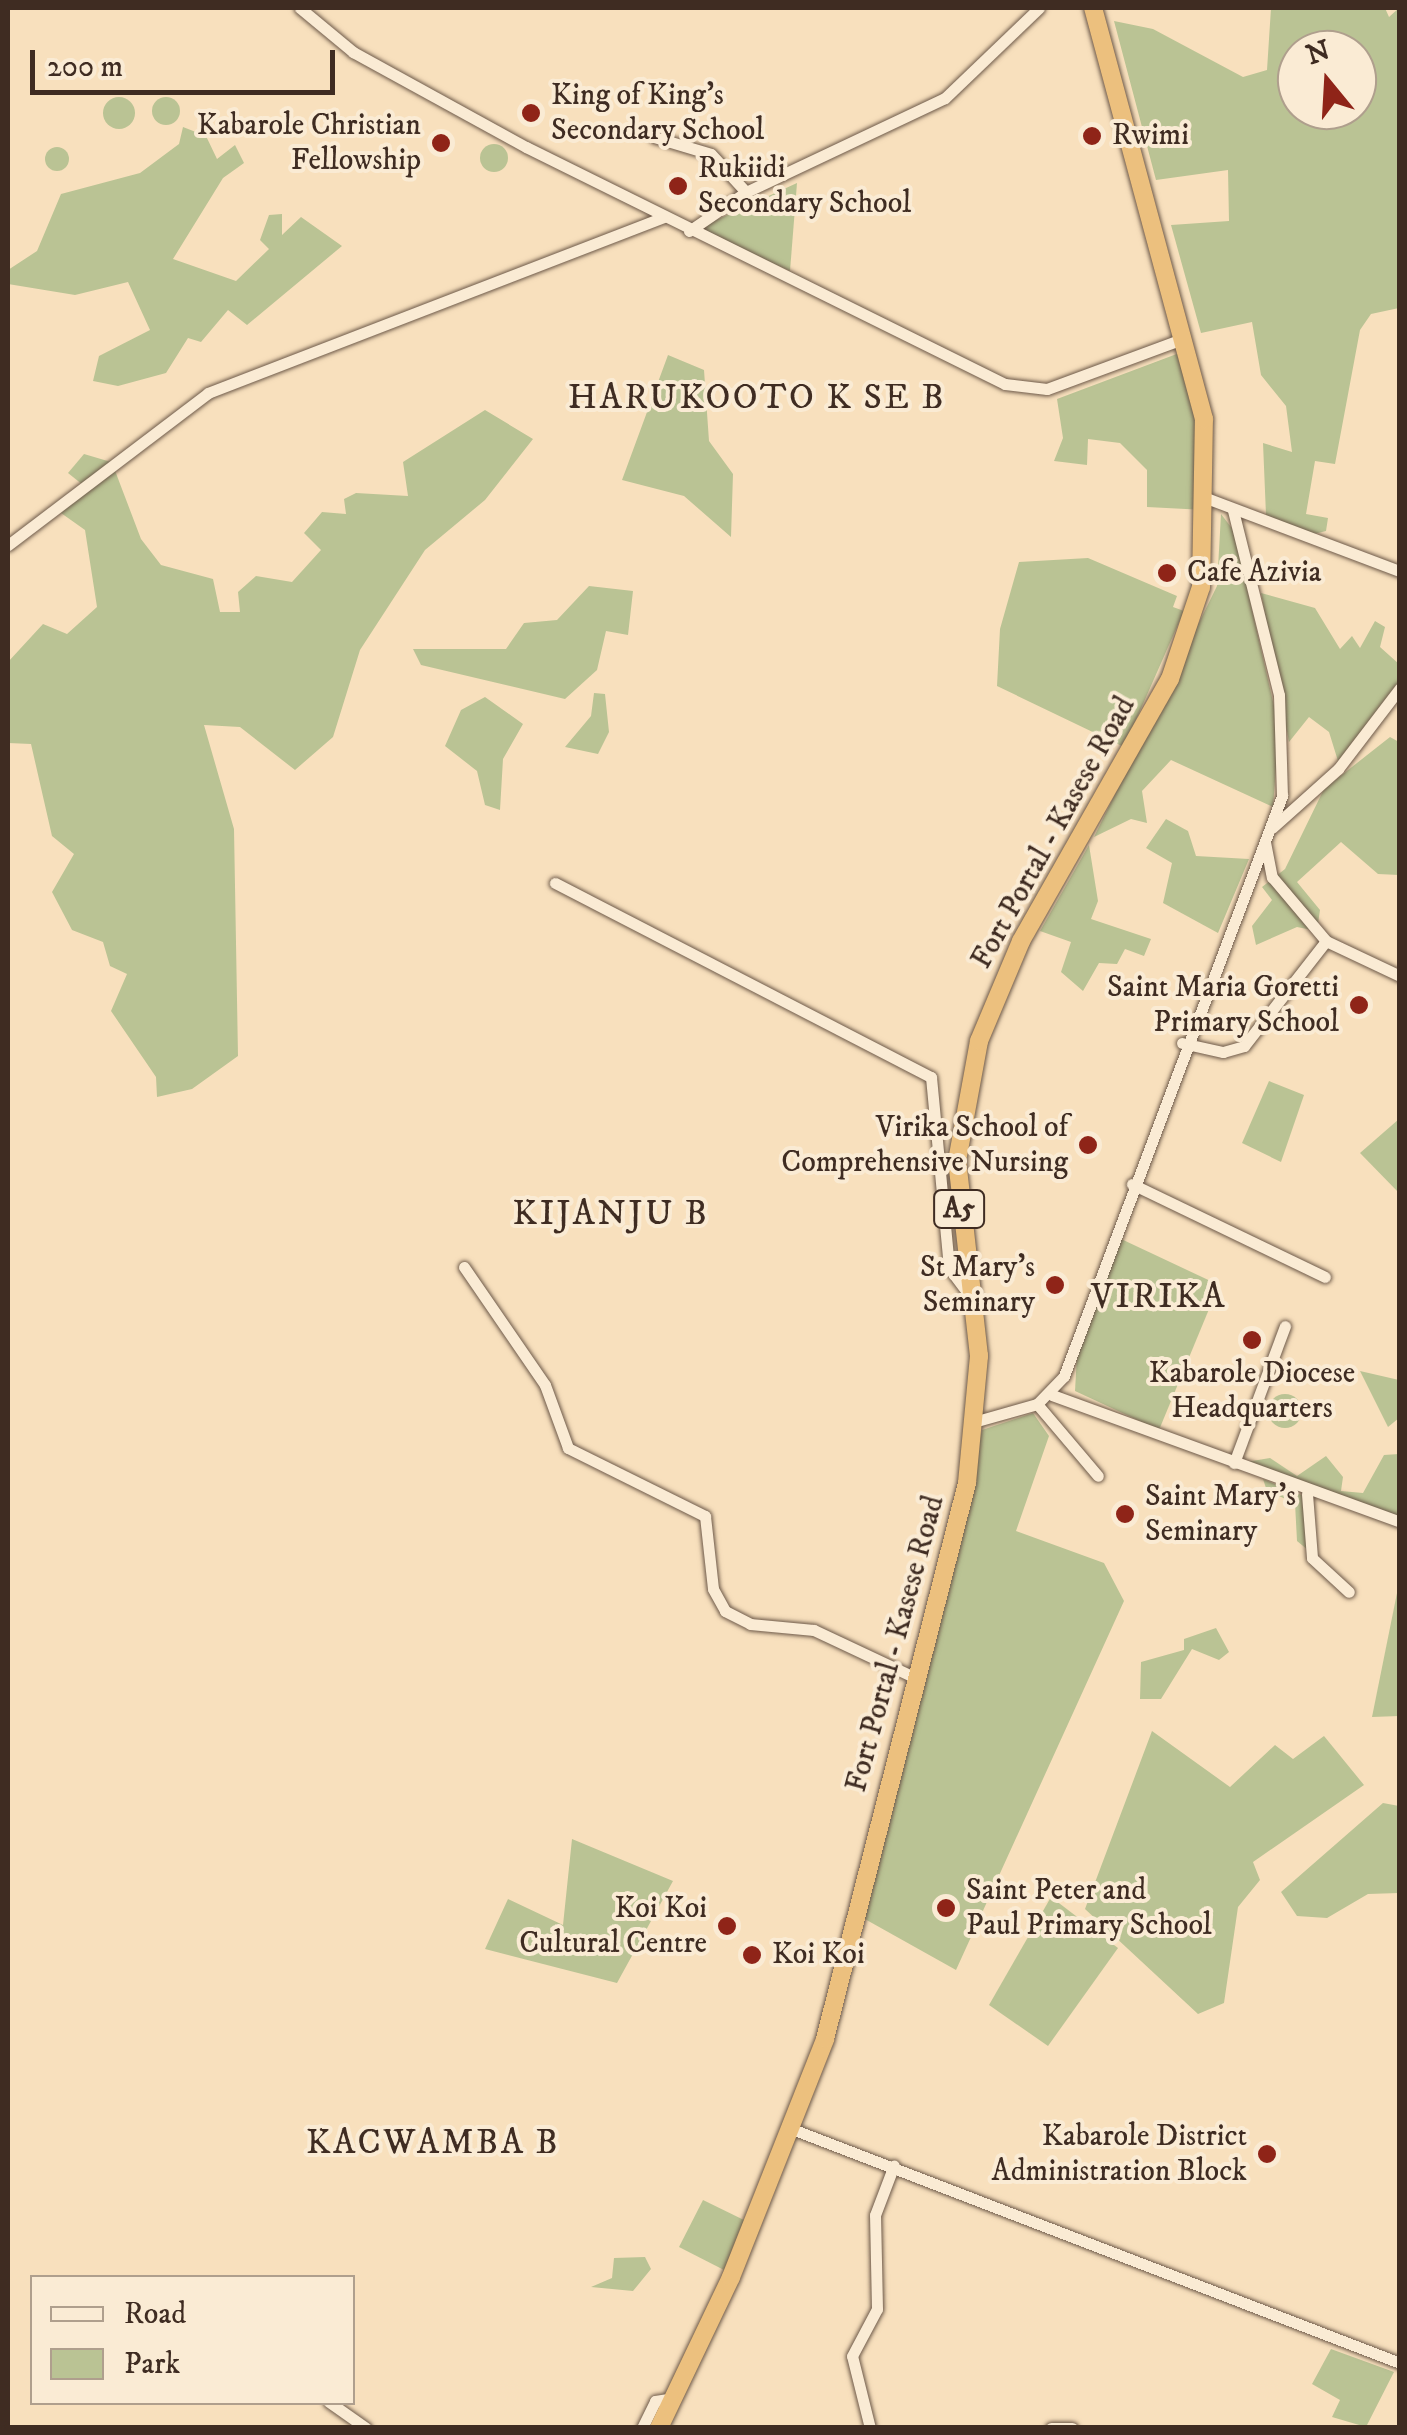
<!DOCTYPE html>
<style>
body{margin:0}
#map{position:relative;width:1407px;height:2435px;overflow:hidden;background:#f8e0bd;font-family:"IM FELL DW Pica",serif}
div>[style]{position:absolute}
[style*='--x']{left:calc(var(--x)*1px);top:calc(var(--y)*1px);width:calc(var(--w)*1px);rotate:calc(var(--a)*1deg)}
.green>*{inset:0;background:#bac394}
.round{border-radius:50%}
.roads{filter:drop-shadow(0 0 2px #6d5949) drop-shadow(0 0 2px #6d5949)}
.minor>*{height:11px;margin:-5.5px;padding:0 5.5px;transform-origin:5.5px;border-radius:5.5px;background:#faebd4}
.highway>*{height:18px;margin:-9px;padding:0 9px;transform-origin:9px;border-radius:9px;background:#ecc07e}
.dots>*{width:28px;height:28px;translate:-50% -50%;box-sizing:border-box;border:5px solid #faebd4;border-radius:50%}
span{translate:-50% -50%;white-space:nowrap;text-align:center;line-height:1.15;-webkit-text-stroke:8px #faebd4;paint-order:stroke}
.shield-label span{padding:2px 8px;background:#faebd4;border:2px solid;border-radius:8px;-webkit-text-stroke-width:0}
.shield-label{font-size:28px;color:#3f2c22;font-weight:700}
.poi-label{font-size:30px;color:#3f2c22}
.left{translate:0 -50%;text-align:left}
.right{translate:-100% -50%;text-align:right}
.street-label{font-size:30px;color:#3f2c22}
.quarter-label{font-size:35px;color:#3f2c22;letter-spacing:2.5px}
.frame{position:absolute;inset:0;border:10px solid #3f2c22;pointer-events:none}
.legend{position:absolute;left:30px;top:2275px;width:325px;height:130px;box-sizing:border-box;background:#faebd4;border:2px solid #af9f8d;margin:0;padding:12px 18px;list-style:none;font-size:30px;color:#3f2c22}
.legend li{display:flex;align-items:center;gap:20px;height:50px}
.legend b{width:50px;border:2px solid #af9f8d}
.north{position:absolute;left:1277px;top:30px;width:100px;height:100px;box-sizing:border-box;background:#faebd4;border:2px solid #af9f8d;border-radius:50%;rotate:342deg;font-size:28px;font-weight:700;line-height:40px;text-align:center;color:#3f2c22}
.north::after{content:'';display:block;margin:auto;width:35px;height:45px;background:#8f2418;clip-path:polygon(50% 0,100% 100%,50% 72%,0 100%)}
.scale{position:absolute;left:30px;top:50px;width:305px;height:45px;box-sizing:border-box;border:5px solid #3f2c22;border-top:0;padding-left:12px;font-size:30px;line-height:35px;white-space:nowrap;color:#3f2c22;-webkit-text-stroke:8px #faebd4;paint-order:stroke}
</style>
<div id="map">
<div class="green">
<div style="clip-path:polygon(evenodd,1271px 8px,1385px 8px,1389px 17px,1399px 8px,1399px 308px,1371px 314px,1360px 330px,1335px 464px,1315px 461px,1306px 514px,1328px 518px,1326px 531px,1310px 535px,1266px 515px,1263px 443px,1292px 452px,1286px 406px,1261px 375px,1252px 322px,1201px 333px,1171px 225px,1229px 221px,1228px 170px,1156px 180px,1114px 21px,1153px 29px,1243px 77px,1267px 70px,1271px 8px,1297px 50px,1357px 50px,1357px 110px,1297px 110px,1297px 50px)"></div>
<div class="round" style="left:152px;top:97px;width:28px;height:28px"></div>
<div class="round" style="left:103px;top:97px;width:32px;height:32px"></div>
<div style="clip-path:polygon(183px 127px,206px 136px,217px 159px,235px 145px,244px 163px,223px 178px,173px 259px,236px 281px,269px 249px,260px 240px,269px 215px,282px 214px,282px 235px,301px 217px,342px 246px,247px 325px,228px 310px,201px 342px,188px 338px,166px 373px,118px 386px,93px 381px,99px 356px,150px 330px,128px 282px,75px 295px,8px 284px,8px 270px,37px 251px,61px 194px,140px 173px,179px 144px)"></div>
<div class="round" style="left:480px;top:144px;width:28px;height:28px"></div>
<div class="round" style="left:45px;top:147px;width:24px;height:24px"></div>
<div style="clip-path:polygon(797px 183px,790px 271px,703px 231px,701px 227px)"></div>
<div style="clip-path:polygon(1182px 352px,1197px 403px,1205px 510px,1147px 507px,1147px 470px,1120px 443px,1088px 439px,1087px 465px,1054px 461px,1063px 438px,1057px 399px)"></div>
<div style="clip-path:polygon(668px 355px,704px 370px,709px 441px,733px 474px,731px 537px,684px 496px,622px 480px)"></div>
<div style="clip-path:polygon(485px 410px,533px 439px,485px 500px,425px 550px,360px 650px,333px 737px,295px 770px,240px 727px,204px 725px,234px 829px,238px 1056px,192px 1089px,157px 1097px,156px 1077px,111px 1011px,127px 974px,110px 966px,103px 942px,72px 930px,52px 892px,74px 854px,52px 836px,31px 744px,8px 743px,8px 662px,43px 624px,67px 634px,97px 607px,85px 530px,61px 513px,114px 468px,141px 539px,161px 565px,213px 579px,220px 612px,240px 612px,238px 592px,256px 576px,292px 582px,321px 550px,304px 533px,322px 512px,346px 514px,344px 499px,356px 493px,408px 496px,403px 462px)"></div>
<div style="clip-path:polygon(84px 454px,111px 462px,83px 485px,68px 473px)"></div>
<div style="clip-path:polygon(1221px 514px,1234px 531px,1279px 728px,1273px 807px,1171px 760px,1142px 791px,1147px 823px,1131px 819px,1094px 837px,1217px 586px)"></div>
<div style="clip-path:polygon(1088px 558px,1177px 596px,1173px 607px,1184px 611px,1124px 747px,997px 686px,1000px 629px,1019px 562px)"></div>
<div style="clip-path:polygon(589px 586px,633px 591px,628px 635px,606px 631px,597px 670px,565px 699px,421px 665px,413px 649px,506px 649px,524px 623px,557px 620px)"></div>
<div style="clip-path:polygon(1261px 593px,1315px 608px,1340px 649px,1352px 636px,1360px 648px,1375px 621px,1385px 627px,1380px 647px,1399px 664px,1399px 681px,1338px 761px,1329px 732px,1309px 717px,1289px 742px)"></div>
<div style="clip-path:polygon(594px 693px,605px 694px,609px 732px,598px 754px,565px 747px,591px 716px)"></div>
<div style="clip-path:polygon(485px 697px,523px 724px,503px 759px,500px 810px,485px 805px,477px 771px,445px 746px,461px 710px)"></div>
<div style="clip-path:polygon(1390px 737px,1399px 742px,1399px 875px,1378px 874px,1341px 842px,1297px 882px,1320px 910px,1317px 931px,1297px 927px,1256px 945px,1252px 926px,1272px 900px,1262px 887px,1285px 869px,1324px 789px)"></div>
<div style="clip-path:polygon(1166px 819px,1188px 831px,1196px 856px,1249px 859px,1218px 933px,1163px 903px,1172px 863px,1146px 848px)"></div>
<div style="clip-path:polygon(1089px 845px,1098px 901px,1091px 919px,1151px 939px,1144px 956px,1125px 949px,1117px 964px,1099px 963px,1083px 991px,1061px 972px,1071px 942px,1040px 931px)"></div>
<div style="clip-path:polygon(1269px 1081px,1304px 1095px,1281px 1162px,1242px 1143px)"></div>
<div style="clip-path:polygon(1399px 1119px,1399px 1193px,1360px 1153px)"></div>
<div style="clip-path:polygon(1119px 1238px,1219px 1285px,1159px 1430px,1075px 1391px,1077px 1355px)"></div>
<div style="clip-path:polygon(1360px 1371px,1399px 1380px,1399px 1418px,1388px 1427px)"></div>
<div class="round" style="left:1268px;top:1394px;width:34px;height:34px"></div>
<div style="clip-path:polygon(1033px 1413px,1049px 1436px,1016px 1531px,1104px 1563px,1124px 1601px,956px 1970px,863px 1918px,982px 1430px)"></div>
<div style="clip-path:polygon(1399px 1454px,1399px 1519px,1240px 1463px,1270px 1458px,1297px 1476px,1326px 1456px,1343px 1477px,1341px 1491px,1363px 1493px,1384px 1455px)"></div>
<div style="clip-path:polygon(1263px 1479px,1304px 1496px,1308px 1550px,1297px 1541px,1295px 1503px,1267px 1491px)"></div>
<div style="clip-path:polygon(1399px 1583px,1399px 1716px,1372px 1717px)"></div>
<div style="clip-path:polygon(1216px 1628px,1229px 1652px,1219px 1660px,1192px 1649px,1161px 1699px,1140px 1699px,1141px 1662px,1184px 1650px,1184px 1639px)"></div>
<div style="clip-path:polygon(1152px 1731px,1230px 1787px,1275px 1745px,1293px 1759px,1324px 1736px,1364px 1785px,1253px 1862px,1260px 1880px,1238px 1907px,1224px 2003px,1198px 2014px,1085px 1909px)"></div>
<div style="clip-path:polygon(1383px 1803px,1399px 1806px,1399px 1893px,1368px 1894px,1327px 1918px,1297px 1916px,1281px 1892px)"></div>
<div style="clip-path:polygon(572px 1839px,673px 1881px,617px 1983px,485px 1949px,508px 1899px,563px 1925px)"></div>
<div style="clip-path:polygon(1051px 1897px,1118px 1948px,1048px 2046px,989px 2005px)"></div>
<div style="clip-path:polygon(703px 2200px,746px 2221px,724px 2270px,679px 2247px)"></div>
<div style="clip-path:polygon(645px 2257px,651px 2269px,633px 2291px,591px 2287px,612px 2278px,614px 2258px)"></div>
<div style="clip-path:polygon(1331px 2349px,1394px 2372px,1366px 2427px,1332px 2417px,1340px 2400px,1312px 2384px)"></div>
</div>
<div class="roads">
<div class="minor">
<div style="--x:300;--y:8;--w:69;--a:39.7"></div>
<div style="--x:353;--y:52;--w:197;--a:28.8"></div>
<div style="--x:526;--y:147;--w:534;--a:26.33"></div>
<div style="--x:1005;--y:384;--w:42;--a:6.8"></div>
<div style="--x:1047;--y:389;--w:147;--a:-20.3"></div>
<div style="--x:654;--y:137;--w:59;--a:16.6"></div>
<div style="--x:711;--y:154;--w:52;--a:47.4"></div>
<div style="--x:689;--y:231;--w:69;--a:-34.4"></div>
<div style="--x:746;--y:192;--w:220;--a:-25.3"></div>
<div style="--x:945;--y:98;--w:130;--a:-43.8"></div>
<div style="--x:1209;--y:499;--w:204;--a:20.7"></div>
<div style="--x:8;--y:545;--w:251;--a:-37.2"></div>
<div style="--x:208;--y:393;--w:489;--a:-21.1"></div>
<div style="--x:1272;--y:828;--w:89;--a:-41.8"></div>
<div style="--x:1338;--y:769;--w:102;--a:-52.6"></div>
<div style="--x:1265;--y:842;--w:36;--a:79"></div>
<div style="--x:1272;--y:877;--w:84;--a:49.8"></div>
<div style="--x:555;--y:883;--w:423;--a:27.3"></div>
<div style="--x:931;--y:1077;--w:192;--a:84.6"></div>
<div style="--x:949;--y:1268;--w:39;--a:53"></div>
<div style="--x:1182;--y:1043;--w:42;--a:12.4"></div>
<div style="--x:1223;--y:1052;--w:22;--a:-16"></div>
<div style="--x:1244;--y:1046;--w:133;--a:-52"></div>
<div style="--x:1326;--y:941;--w:82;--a:25.3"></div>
<div style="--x:1132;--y:1184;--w:214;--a:25.7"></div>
<div style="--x:464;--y:1267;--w:143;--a:55.5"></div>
<div style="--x:545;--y:1385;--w:67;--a:69.9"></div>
<div style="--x:568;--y:1448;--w:153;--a:26.4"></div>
<div style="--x:705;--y:1516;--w:73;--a:83.7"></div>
<div style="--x:713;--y:1589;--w:25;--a:61"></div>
<div style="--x:725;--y:1611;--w:28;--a:27"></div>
<div style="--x:750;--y:1624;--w:64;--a:5.4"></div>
<div style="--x:814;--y:1630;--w:110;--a:25.2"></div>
<div style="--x:1052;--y:1395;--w:370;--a:20"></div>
<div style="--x:1037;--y:1404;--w:94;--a:49.7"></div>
<div style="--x:977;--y:1421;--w:62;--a:-15.8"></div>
<div style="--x:1037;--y:1404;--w:39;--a:-46"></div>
<div style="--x:1064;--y:1376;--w:620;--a:-69.4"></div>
<div style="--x:1282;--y:796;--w:101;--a:-91.7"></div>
<div style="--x:1279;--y:695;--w:191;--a:-104"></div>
<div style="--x:1234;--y:1463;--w:146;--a:-69.6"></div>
<div style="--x:1307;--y:1494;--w:64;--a:85.5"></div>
<div style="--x:1312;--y:1558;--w:50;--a:42.6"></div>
<div style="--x:792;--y:2129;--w:651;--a:21.05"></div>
<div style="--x:329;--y:2402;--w:45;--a:35.1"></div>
<div style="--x:642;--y:2428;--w:30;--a:-64"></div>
<div style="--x:655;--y:2401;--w:18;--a:-9"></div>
<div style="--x:870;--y:2428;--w:74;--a:-104"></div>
<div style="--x:852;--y:2356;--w:53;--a:-62"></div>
<div style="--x:877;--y:2309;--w:94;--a:-91.2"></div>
<div style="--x:875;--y:2215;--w:53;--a:-69.2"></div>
<div style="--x:1051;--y:2428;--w:21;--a:0"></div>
</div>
<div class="highway">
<div style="--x:659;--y:2428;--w:167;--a:-64.5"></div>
<div style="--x:731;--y:2277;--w:256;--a:-68.4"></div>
<div style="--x:825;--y:2039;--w:574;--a:-75.67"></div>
<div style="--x:967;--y:1483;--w:128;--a:-84.6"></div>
<div style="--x:979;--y:1356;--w:196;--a:-96.4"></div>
<div style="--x:957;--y:1161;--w:122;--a:-79.6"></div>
<div style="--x:979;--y:1041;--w:108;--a:-67.2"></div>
<div style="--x:1021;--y:941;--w:301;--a:-60.4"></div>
<div style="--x:1170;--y:679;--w:97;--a:-71.4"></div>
<div style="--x:1201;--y:587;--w:168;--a:-89"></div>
<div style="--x:1204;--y:419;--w:426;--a:-105.1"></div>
</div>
</div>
<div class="dots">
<div style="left:531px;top:113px;background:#8f2418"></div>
<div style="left:1092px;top:136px;background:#8f2418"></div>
<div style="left:441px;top:143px;background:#8f2418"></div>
<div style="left:678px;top:186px;background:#8f2418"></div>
<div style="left:1167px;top:573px;background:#8f2418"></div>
<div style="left:1359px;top:1005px;background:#8f2418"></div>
<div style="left:1088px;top:1145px;background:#8f2418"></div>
<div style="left:1055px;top:1285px;background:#8f2418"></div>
<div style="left:1252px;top:1340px;background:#8f2418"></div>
<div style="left:1125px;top:1514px;background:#8f2418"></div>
<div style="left:946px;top:1908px;background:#8f2418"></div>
<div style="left:727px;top:1926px;background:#8f2418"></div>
<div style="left:752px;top:1955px;background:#8f2418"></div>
<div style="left:1267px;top:2154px;background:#8f2418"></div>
</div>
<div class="shield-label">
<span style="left:959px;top:1209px">A5</span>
</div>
<div class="poi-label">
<span class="left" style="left:551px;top:113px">King of King's<br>Secondary School</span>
<span class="right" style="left:421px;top:143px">Kabarole Christian<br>Fellowship</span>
<span class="left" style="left:1112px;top:136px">Rwimi</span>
<span class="left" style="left:698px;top:186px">Rukiidi<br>Secondary School</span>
<span class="left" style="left:1187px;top:573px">Cafe Azivia</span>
<span class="right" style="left:1339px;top:1005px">Saint Maria Goretti<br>Primary School</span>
<span class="right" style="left:1068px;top:1145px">Virika School of<br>Comprehensive Nursing</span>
<span class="right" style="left:1035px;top:1285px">St Mary's<br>Seminary</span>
<span style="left:1252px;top:1391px">Kabarole Diocese<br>Headquarters</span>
<span class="left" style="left:1145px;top:1514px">Saint Mary's<br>Seminary</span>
<span class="left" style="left:966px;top:1908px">Saint Peter and<br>Paul Primary School</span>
<span class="right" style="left:707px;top:1926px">Koi Koi<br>Cultural Centre</span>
<span class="left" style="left:772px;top:1955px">Koi Koi</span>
<span class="right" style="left:1247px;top:2154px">Kabarole District<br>Administration Block</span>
</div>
<div class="street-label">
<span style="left:1054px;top:833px;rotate:-61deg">Fort Portal - Kasese Road</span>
<span style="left:896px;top:1644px;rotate:-75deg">Fort Portal - Kasese Road</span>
</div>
<div class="quarter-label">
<span style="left:757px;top:398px">HARUKOOTO K SE B</span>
<span style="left:611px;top:1214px">KIJANJU B</span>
<span style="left:1159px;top:1297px">VIRIKA</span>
<span style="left:433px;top:2143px">KACWAMBA B</span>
</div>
<div class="frame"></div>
<ul class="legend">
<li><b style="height:12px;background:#faebd4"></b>Road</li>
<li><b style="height:28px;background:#bac394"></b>Park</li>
</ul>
<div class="north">N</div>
<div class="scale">200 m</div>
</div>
